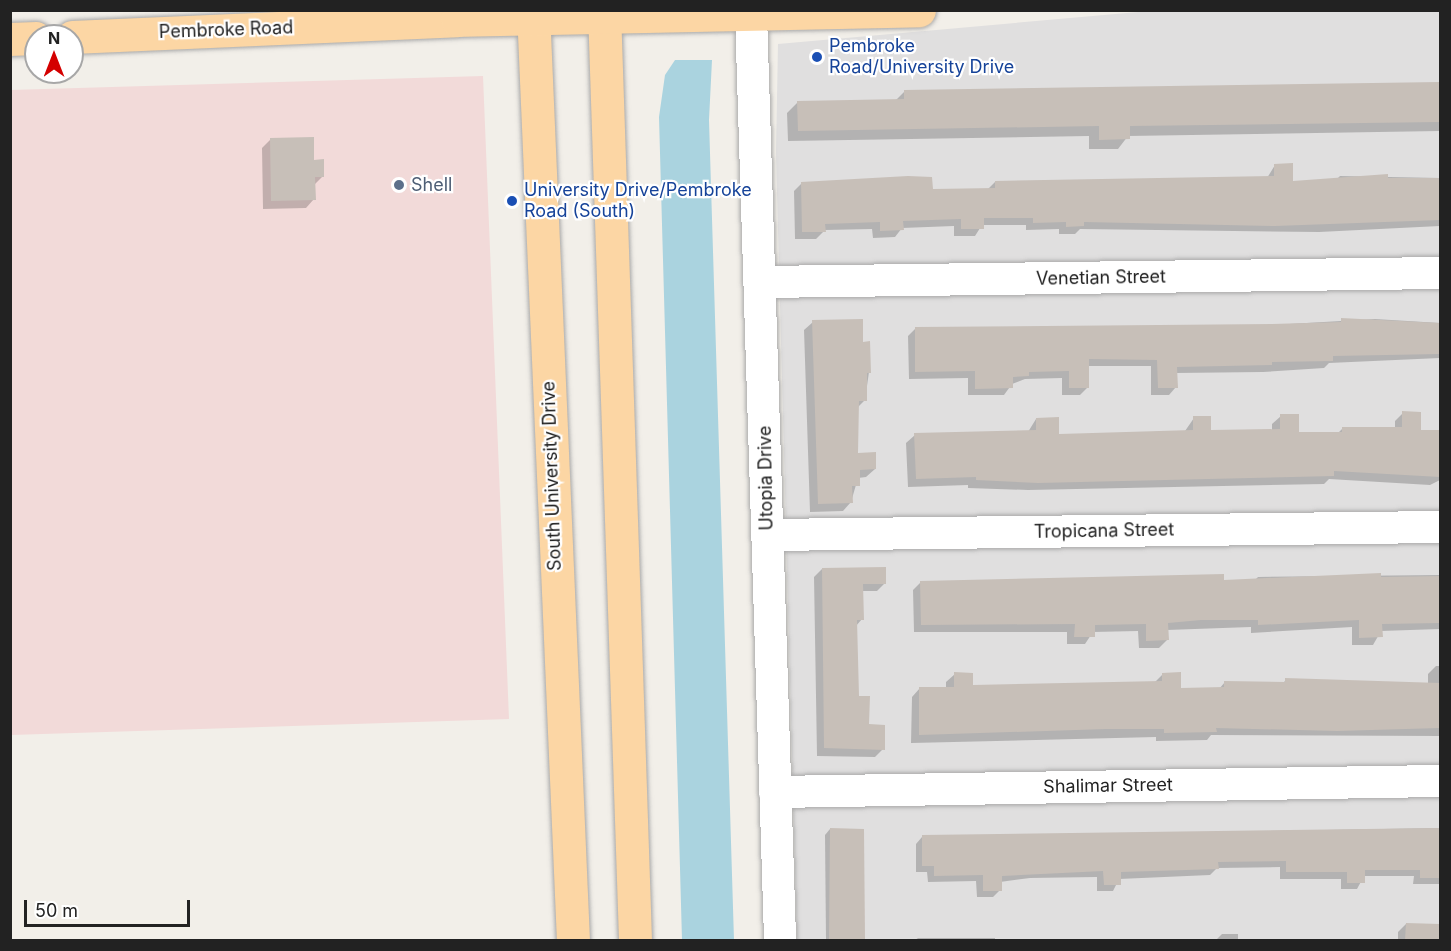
<!DOCTYPE html>
<style>
body{margin:0}
#map{position:relative;width:1451px;height:951px;overflow:hidden;background:#f2efe9;font-family:Inter,sans-serif}
div>[style]{position:absolute}
[style*='--x']{left:calc(var(--x)*1px);top:calc(var(--y)*1px);width:calc(var(--w)*1px);rotate:calc(var(--a)*1deg)}
.residential>*{inset:0;background:#e0dfdf}
.commercial>*{inset:0;background:#f2dad9}
.water>*{inset:0;background:#aad3df}
.shadow>*{inset:0;background:#0003}
.building>*{inset:0;background:#c7bfb8}
.roads{filter:drop-shadow(0 0 2px #a9a9a9) drop-shadow(0 0 2px #a9a9a9)}
.minor>*{height:32px;margin:-16px;padding:0 16px;transform-origin:16px;border-radius:16px;background:#fff}
.major>*{height:33px;margin:-16.5px;padding:0 16.5px;transform-origin:16.5px;border-radius:16.5px;background:#fcd6a4}
.dots>*{width:16px;height:16px;translate:-50% -50%;box-sizing:border-box;border:3px solid #fff;border-radius:50%}
span{translate:-50% -50%;white-space:nowrap;text-align:center;line-height:1.15;-webkit-text-stroke:4.5px #fff;paint-order:stroke}
.street-label{font-size:18px;color:#222}
.transit-label{font-size:18px;color:#164399}
.left{translate:0 -50%;text-align:left}
.service-label{font-size:18px;color:#4e5e75}
.frame{position:absolute;inset:0;border:12px solid #222;pointer-events:none}
.north{position:absolute;left:24px;top:24px;width:60px;height:60px;box-sizing:border-box;background:#fff;border:2px solid #a7a7a7;border-radius:50%;rotate:0deg;font-size:16px;font-weight:700;line-height:24px;text-align:center;color:#222}
.north::after{content:'';display:block;margin:auto;width:21px;height:27px;background:#d40000;clip-path:polygon(50% 0,100% 100%,50% 72%,0 100%)}
.scale{position:absolute;left:24px;top:900px;width:166px;height:27px;box-sizing:border-box;border:3px solid #222;border-top:0;padding-left:8px;font-size:18px;line-height:21px;white-space:nowrap;color:#222;-webkit-text-stroke:4px #fff;paint-order:stroke}
</style>
<div id="map">
<div class="residential">
<div style="clip-path:polygon(1440px 11px,1440px 940px,797px 940px,776px 153px,778px 44px,1138px 12px)"></div>
</div>
<div class="commercial">
<div style="clip-path:polygon(483px 76px,509px 719px,11px 735px,10px 90px)"></div>
</div>
<div class="water">
<div style="clip-path:polygon(675px 60px,712px 60px,709px 120px,734px 940px,682px 940px,659px 117px,665px 75px)"></div>
</div>
<div class="shadow">
<div style="clip-path:polygon(1440px 83px,1440px 131px,1128px 136px,1118px 149px,1089px 149px,1089px 136px,788px 141px,787px 113px,798px 102px,896px 100px,905px 91px)"></div>
<div style="clip-path:polygon(270px 140px,313px 161px,323px 176px,314px 185px,314px 199px,306px 208px,263px 209px,262px 148px)"></div>
<div style="clip-path:polygon(1275px 165px,1292px 182px,1335px 181px,1340px 176px,1440px 178px,1440px 226px,1319px 232px,1080px 229px,1075px 234px,1059px 234px,1059px 229px,1026px 230px,1026px 225px,982px 225px,975px 236px,954px 236px,954px 226px,902px 228px,895px 237px,873px 238px,872px 229px,825px 230px,816px 239px,795px 239px,794px 191px,802px 183px,931px 191px,988px 189px,995px 182px,1267px 178px)"></div>
<div style="clip-path:polygon(1375px 319px,1440px 323px,1440px 358px,1329px 363px,1324px 368px,1263px 372px,1176px 373px,1176px 387px,1169px 395px,1151px 395px,1151px 366px,1088px 366px,1088px 387px,1080px 395px,1062px 395px,1062px 378px,1025px 379px,1012px 384px,1004px 395px,968px 395px,968px 378px,909px 379px,908px 336px,915px 329px,1272px 325px)"></div>
<div style="clip-path:polygon(813px 322px,861px 343px,869px 372px,865px 400px,857px 408px,856px 454px,875px 469px,866px 477px,858px 478px,851px 502px,843px 511px,810px 512px,804px 330px)"></div>
<div style="clip-path:polygon(1403px 413px,1419px 431px,1440px 432px,1440px 480px,1430px 485px,1329px 479px,1324px 484px,1028px 490px,968px 488px,968px 485px,908px 487px,906px 443px,915px 435px,1028px 432px,1036px 419px,1058px 435px,1185px 431px,1194px 418px,1209px 431px,1272px 430px,1272px 424px,1281px 416px,1298px 434px,1337px 434px,1343px 428px,1395px 429px,1395px 421px)"></div>
<div style="clip-path:polygon(822px 569px,885px 583px,877px 591px,862px 591px,862px 619px,856px 626px,857px 697px,867px 726px,883px 749px,875px 757px,817px 756px,814px 577px)"></div>
<div style="clip-path:polygon(1440px 575px,1440px 629px,1381px 631px,1373px 645px,1352px 645px,1352px 627px,1251px 633px,1251px 627px,1167px 630px,1167px 640px,1159px 648px,1139px 648px,1138px 631px,1093px 632px,1085px 644px,1067px 644px,1067px 632px,914px 632px,913px 590px,921px 582px,1222px 582px,1254px 581px,1258px 577px)"></div>
<div style="clip-path:polygon(1436px 666px,1440px 666px,1440px 736px,1211px 735px,1207px 740px,1156px 741px,1156px 737px,911px 743px,912px 697px,920px 688px,946px 689px,946px 682px,955px 674px,971px 687px,1154px 683px,1163px 674px,1179px 689px,1219px 689px,1225px 682px,1282px 684px,1286px 680px,1428px 684px,1428px 674px)"></div>
<div style="clip-path:polygon(1440px 828px,1440px 884px,1413px 884px,1414px 876px,1364px 876px,1357px 889px,1341px 889px,1341px 879px,1280px 879px,1280px 867px,1217px 868px,1210px 875px,1119px 879px,1113px 891px,1097px 891px,1097px 877px,1030px 878px,1000px 882px,1000px 890px,993px 897px,977px 897px,976px 881px,928px 882px,927px 872px,916px 872px,916px 844px,922px 837px)"></div>
<div style="clip-path:polygon(830px 829px,863px 939px,862px 940px,826px 940px,825px 835px)"></div>
<div style="clip-path:polygon(1406px 924px,1440px 925px,1440px 940px,1398px 940px,1398px 932px)"></div>
<div style="clip-path:polygon(1222px 934px,1238px 934px,1238px 940px,1216px 940px)"></div>
<div style="clip-path:polygon(918px 938px,995px 938px,995px 940px,915px 940px)"></div>
</div>
<div class="building">
<div style="clip-path:polygon(1440px 82px,1440px 122px,1130px 126px,1130px 139px,1099px 140px,1099px 126px,798px 131px,797px 101px,904px 99px,904px 90px)"></div>
<div style="clip-path:polygon(314px 137px,314px 160px,324px 159px,324px 177px,315px 177px,316px 200px,271px 201px,270px 138px)"></div>
<div style="clip-path:polygon(1293px 163px,1293px 181px,1388px 174px,1388px 178px,1440px 178px,1440px 220px,1275px 226px,1084px 222px,1084px 226px,1066px 227px,1066px 222px,1033px 223px,1033px 218px,984px 218px,984px 229px,961px 229px,961px 219px,903px 221px,904px 230px,880px 231px,880px 222px,825px 224px,826px 232px,802px 232px,801px 182px,908px 176px,932px 177px,933px 189px,995px 188px,995px 181px,1274px 176px,1274px 164px)"></div>
<div style="clip-path:polygon(1341px 318px,1440px 323px,1440px 354px,1333px 356px,1333px 361px,1272px 362px,1272px 365px,1177px 367px,1178px 388px,1158px 388px,1157px 360px,1089px 359px,1089px 388px,1069px 388px,1069px 371px,1029px 372px,1029px 376px,1013px 377px,1013px 388px,975px 389px,975px 371px,915px 372px,915px 327px,1272px 324px,1341px 322px)"></div>
<div style="clip-path:polygon(863px 319px,863px 342px,870px 341px,871px 373px,867px 373px,867px 401px,859px 401px,858px 453px,876px 452px,876px 469px,860px 470px,860px 486px,852px 486px,853px 503px,818px 504px,812px 320px)"></div>
<div style="clip-path:polygon(1402px 411px,1421px 412px,1421px 430px,1440px 430px,1440px 477px,1334px 471px,1334px 476px,1038px 483px,976px 480px,976px 477px,916px 479px,914px 433px,1036px 430px,1036px 418px,1059px 417px,1059px 434px,1193px 430px,1193px 416px,1211px 416px,1211px 430px,1280px 429px,1280px 414px,1299px 414px,1299px 432px,1342px 432px,1342px 427px,1402px 427px)"></div>
<div style="clip-path:polygon(886px 567px,886px 584px,863px 584px,864px 620px,857px 620px,859px 696px,870px 696px,869px 724px,885px 725px,885px 750px,824px 748px,822px 568px)"></div>
<div style="clip-path:polygon(1381px 573px,1381px 577px,1440px 576px,1440px 623px,1382px 624px,1383px 637px,1359px 638px,1359px 620px,1258px 625px,1258px 620px,1201px 620px,1168px 623px,1169px 640px,1146px 641px,1146px 624px,1095px 625px,1095px 637px,1074px 637px,1075px 624px,921px 625px,920px 581px,1224px 574px,1224px 580px)"></div>
<div style="clip-path:polygon(954px 672px,973px 673px,973px 685px,1162px 681px,1162px 673px,1181px 672px,1181px 688px,1224px 687px,1224px 681px,1285px 682px,1285px 678px,1440px 683px,1440px 728px,1337px 731px,1216px 728px,1217px 732px,1164px 733px,1164px 729px,1106px 729px,919px 735px,919px 687px,954px 687px)"></div>
<div style="clip-path:polygon(830px 828px,864px 829px,865px 940px,829px 940px)"></div>
<div style="clip-path:polygon(1440px 828px,1440px 878px,1420px 878px,1420px 870px,1365px 870px,1365px 883px,1347px 883px,1347px 872px,1286px 872px,1286px 861px,1218px 862px,1219px 869px,1121px 872px,1121px 885px,1104px 885px,1103px 871px,1002px 876px,1002px 891px,983px 891px,983px 875px,934px 876px,934px 866px,922px 866px,922px 835px)"></div>
<div style="clip-path:polygon(1406px 923px,1440px 924px,1440px 940px,1405px 940px)"></div>
</div>
<div class="roads">
<div class="minor">
<div style="--x:751;--y:15;--w:925;--a:88.2"></div>
<div style="--x:762;--y:282;--w:678;--a:-0.76"></div>
<div style="--x:767;--y:535;--w:673;--a:-0.68"></div>
<div style="--x:775;--y:792;--w:665;--a:-0.95"></div>
</div>
<div class="major">
<div style="--x:533;--y:10;--w:931;--a:87.54"></div>
<div style="--x:604;--y:10;--w:931;--a:88.09"></div>
<div style="--x:72;--y:37;--w:385;--a:-2.5"></div>
<div style="--x:457;--y:20;--w:462;--a:-1.2"></div>
<div style="--x:10;--y:39;--w:26;--a:-2"></div>
</div>
</div>
<div class="dots">
<div style="left:817px;top:57px;background:#1a4fb4"></div>
<div style="left:399px;top:185px;background:#5c6f8a"></div>
<div style="left:512px;top:201px;background:#1a4fb4"></div>
</div>
<div class="street-label">
<span style="left:226px;top:30px;rotate:-2deg">Pembroke Road</span>
<span style="left:1101px;top:278px;rotate:-1deg">Venetian Street</span>
<span style="left:552px;top:476px;rotate:-92deg">South University Drive</span>
<span style="left:766px;top:478px;rotate:-91deg">Utopia Drive</span>
<span style="left:1104px;top:531px;rotate:-1deg">Tropicana Street</span>
<span style="left:1108px;top:786px;rotate:-1deg">Shalimar Street</span>
</div>
<div class="transit-label">
<span class="left" style="left:829px;top:57px">Pembroke<br>Road/University Drive</span>
<span class="left" style="left:524px;top:201px">University Drive/Pembroke<br>Road (South)</span>
</div>
<div class="service-label">
<span class="left" style="left:411px;top:185px">Shell</span>
</div>
<div class="frame"></div>
<div class="north">N</div>
<div class="scale">50 m</div>
</div>
